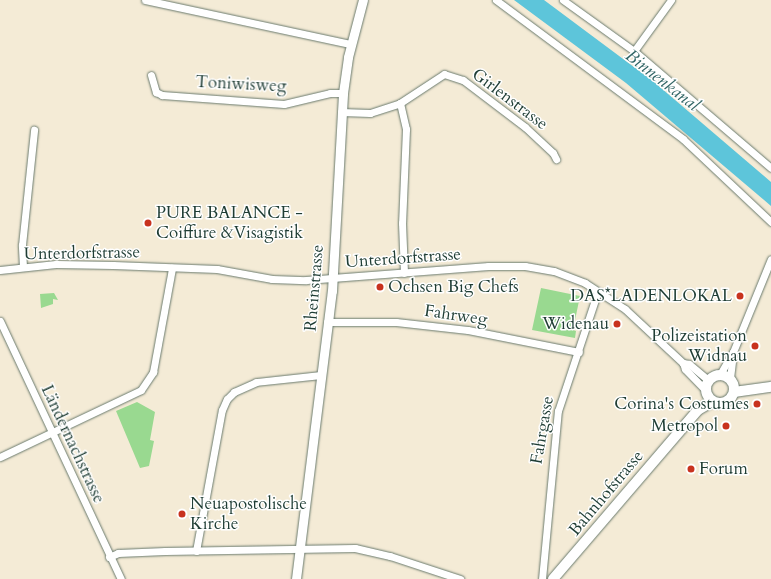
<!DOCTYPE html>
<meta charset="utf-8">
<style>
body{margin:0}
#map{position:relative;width:771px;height:579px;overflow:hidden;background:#f4ebd6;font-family:Cardo,serif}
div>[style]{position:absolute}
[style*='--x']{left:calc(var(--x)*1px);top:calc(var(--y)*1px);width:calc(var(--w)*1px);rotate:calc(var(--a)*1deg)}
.green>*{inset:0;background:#99d990}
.water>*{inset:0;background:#5dc5da}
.roads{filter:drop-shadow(0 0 1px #6a7a6d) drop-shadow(0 0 1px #6a7a6d)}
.minor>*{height:7px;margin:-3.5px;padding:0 3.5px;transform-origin:3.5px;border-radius:3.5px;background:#fff}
.tertiary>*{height:9px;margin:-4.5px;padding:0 4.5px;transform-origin:4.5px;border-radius:4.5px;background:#fff}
.secondary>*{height:10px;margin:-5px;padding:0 5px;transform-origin:5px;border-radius:5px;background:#fff}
.secondary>.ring{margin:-5px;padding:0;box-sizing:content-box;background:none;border:10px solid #fff;border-radius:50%}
.dots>*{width:11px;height:11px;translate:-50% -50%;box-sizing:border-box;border:2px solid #fff;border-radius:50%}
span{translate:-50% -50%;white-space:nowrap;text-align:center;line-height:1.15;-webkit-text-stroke:3px #fff;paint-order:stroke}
.street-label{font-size:17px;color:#1f3d34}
.poi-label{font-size:17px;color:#1f3d34}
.left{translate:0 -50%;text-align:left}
.right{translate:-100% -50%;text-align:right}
.water-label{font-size:18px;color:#326666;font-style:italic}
</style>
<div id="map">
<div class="green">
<div style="clip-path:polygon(541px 288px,580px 296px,573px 330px,576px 331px,575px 338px,532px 330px)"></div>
<div style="clip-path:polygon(54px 293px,58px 300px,53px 299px,53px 304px,41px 308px,40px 294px)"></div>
<div style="clip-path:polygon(137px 402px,155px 412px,150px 440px,154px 441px,149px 466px,140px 468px,116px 411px)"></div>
</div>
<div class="water">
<div style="clip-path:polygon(514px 0,544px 0,654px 82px,771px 182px,771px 206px,626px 83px)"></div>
</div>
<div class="roads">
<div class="minor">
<div style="--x:145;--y:0;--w:211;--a:12.1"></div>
<div style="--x:496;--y:0;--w:233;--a:36.6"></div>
<div style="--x:683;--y:139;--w:121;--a:43.3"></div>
<div style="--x:563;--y:0;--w:87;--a:35.7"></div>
<div style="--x:634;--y:51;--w:180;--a:40.5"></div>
<div style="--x:634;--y:51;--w:63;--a:-54"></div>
<div style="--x:151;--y:75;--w:18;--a:74"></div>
<div style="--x:156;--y:92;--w:7;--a:27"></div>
<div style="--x:162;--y:95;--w:122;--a:4.2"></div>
<div style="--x:284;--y:104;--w:47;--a:-13.4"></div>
<div style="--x:330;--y:93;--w:13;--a:0"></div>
<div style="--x:400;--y:103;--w:27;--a:77"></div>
<div style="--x:406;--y:129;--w:94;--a:92.4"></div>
<div style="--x:402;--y:223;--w:50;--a:87.7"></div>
<div style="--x:341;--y:112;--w:29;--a:2"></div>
<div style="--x:370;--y:113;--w:32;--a:-18"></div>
<div style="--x:400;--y:103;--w:53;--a:-33.4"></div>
<div style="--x:444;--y:74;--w:20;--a:18"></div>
<div style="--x:463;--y:80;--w:78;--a:37.2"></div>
<div style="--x:525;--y:127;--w:38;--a:43"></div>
<div style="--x:553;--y:153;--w:7;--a:63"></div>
<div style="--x:23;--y:267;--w:22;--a:-93"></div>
<div style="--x:22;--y:245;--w:116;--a:-84"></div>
<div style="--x:0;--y:270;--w:56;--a:-6.1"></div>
<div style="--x:56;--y:264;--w:57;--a:1"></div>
<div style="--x:113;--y:265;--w:104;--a:2.2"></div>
<div style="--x:217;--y:269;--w:56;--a:10.3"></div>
<div style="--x:272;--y:279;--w:34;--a:2"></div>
<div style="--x:306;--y:280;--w:183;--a:-4.4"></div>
<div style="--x:488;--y:266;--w:37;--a:0"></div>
<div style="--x:525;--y:266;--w:29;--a:10"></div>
<div style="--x:554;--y:271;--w:33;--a:21"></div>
<div style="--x:585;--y:283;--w:48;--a:33"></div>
<div style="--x:625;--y:309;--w:79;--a:43"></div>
<div style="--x:683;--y:363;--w:6;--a:72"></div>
<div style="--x:685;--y:369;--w:28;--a:46"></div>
<div style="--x:0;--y:321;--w:285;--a:64.9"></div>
<div style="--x:327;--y:322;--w:69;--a:0"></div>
<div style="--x:396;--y:322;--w:72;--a:6.3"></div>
<div style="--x:468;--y:330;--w:113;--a:11.2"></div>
<div style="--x:683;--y:363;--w:6;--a:9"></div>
<div style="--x:689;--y:364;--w:26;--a:40"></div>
<div style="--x:719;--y:376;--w:28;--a:-60"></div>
<div style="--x:733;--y:352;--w:100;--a:-67.8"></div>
<div style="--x:730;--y:378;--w:26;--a:-83"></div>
<div style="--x:0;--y:457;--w:156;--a:-25.4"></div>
<div style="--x:141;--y:390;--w:22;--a:-56"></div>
<div style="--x:153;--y:372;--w:106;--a:-79.6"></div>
<div style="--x:196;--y:551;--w:143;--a:-79.6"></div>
<div style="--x:222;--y:410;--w:12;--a:-66"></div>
<div style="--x:227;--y:399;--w:10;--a:-45"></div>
<div style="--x:234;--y:392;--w:24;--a:-24"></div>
<div style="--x:256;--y:382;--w:64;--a:-6.2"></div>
<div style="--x:109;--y:557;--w:10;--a:-24"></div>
<div style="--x:118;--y:553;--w:47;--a:-2.4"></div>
<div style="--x:165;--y:551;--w:190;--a:-0.9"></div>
<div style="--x:355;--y:548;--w:36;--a:13"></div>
<div style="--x:390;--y:556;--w:74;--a:18.2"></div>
<div style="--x:542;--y:579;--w:169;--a:-84.6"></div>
<div style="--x:558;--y:411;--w:126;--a:-71.6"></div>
</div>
<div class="tertiary">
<div style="--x:296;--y:579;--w:290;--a:-82.9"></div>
<div style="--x:332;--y:291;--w:198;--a:-86.8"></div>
<div style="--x:343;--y:93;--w:36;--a:-82"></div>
<div style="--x:348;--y:57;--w:59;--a:-75.3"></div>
</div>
<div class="secondary">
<div class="ring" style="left:706px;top:375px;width:18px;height:18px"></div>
<div style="--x:734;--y:392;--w:37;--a:-8"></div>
<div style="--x:553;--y:579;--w:223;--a:-49.4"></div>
<div style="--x:698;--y:410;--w:16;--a:-30"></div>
</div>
</div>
<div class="dots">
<div style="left:148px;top:223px;background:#c8321e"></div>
<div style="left:380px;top:287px;background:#c8321e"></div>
<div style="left:740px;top:296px;background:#c8321e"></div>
<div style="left:617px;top:324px;background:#c8321e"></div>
<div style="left:755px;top:346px;background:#c8321e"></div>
<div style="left:757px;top:404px;background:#c8321e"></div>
<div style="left:726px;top:426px;background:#c8321e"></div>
<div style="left:691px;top:469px;background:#c8321e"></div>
<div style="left:182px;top:514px;background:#c8321e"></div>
</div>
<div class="street-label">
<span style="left:241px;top:84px;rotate:3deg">Toniwisweg</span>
<span style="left:510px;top:99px;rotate:37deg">Girlenstrasse</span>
<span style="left:82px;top:253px;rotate:-1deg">Unterdorfstrasse</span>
<span style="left:403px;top:258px;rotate:-4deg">Unterdorfstrasse</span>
<span style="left:314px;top:288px;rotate:-85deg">Rheinstrasse</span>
<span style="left:456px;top:315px;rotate:8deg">Fahrweg</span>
<span style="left:542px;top:430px;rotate:-80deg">Fahrgasse</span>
<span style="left:73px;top:444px;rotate:65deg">Ländernachstrasse</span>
<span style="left:606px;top:493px;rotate:-50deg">Bahnhofstrasse</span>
</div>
<div class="poi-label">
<span class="left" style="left:156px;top:223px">PURE BALANCE -<br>Coiffure &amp;Visagistik</span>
<span class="left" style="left:388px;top:287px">Ochsen Big Chefs</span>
<span class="right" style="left:732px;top:296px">DAS*LADENLOKAL</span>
<span class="right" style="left:609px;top:324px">Widenau</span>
<span class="right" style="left:747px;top:346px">Polizeistation<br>Widnau</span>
<span class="right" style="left:749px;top:404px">Corina's Costumes</span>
<span class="right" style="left:718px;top:426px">Metropol</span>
<span class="left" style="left:699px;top:469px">Forum</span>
<span class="left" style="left:190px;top:514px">Neuapostolische<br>Kirche</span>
</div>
<div class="water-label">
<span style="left:662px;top:81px;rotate:38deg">Binnenkanal</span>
</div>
</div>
